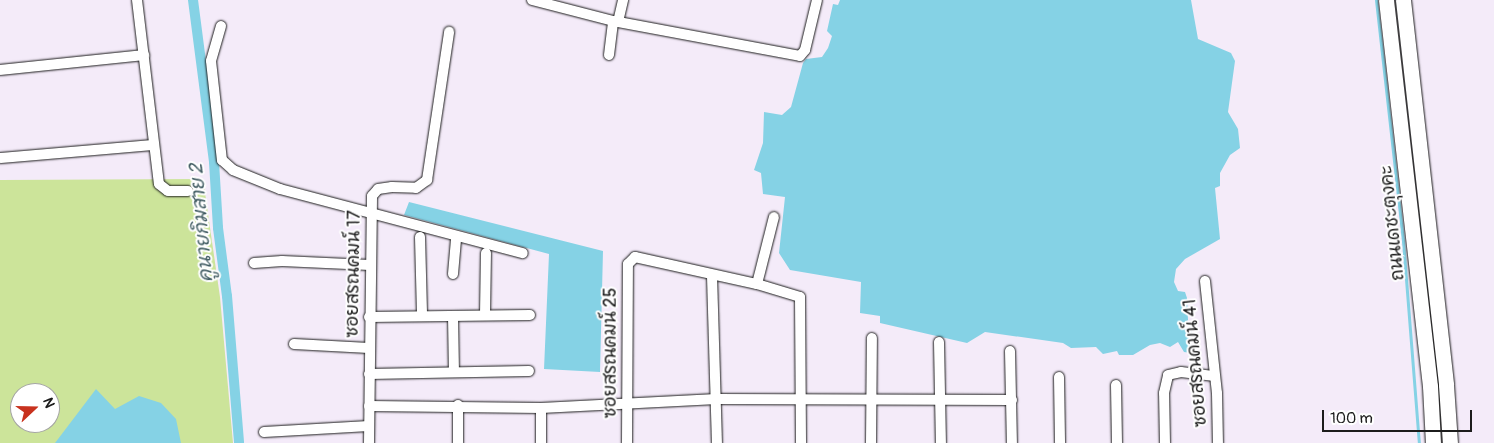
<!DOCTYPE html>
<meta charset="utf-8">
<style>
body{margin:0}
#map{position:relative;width:1494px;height:443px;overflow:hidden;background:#f4ebf9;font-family:Pangolin,"Playpen Sans Thai",sans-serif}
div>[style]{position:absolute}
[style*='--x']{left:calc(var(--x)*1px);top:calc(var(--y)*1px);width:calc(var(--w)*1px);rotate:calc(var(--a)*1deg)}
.green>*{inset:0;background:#cce49a}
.water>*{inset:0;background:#85d2e5}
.stream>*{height:3px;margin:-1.5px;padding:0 1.5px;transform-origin:1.5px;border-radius:1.5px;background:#85d2e5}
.canal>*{height:10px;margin:-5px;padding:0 5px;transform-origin:5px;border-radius:5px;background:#85d2e5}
.roads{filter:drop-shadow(0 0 1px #1c1c1c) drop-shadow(0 0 1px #1c1c1c)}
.street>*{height:10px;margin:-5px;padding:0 5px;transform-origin:5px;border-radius:5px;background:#fff}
.secondary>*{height:15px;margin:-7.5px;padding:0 7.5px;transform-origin:7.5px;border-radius:7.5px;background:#fff}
span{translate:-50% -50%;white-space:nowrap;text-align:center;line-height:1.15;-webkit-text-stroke:4px #fff;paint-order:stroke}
.street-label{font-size:18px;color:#1c1c1c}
.water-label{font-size:19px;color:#415c62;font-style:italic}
.north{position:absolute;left:10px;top:383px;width:50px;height:50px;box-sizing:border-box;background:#fff;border:1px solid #a4a4a4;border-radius:50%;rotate:69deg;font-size:14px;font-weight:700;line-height:20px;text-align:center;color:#1c1c1c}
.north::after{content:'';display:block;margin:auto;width:18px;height:22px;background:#c8321e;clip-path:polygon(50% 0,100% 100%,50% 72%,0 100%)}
.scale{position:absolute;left:1322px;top:410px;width:150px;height:22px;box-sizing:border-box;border:2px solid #1c1c1c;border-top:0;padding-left:6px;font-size:15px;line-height:18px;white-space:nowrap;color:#1c1c1c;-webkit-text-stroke:4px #fff;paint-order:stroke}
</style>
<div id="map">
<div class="green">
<div style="clip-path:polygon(evenodd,203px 179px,220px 297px,233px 443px,0 443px,0 180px,203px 179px,20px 393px,50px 393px,50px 423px,20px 423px,20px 393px)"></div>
</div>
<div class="water">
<div style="clip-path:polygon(840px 0,1191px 0,1198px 39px,1231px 53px,1235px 61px,1228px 112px,1238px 129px,1240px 148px,1230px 155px,1220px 173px,1220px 186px,1215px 188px,1220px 239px,1185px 259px,1176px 269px,1174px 282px,1178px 291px,1185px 292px,1187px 298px,1188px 320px,1183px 325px,1185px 329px,1192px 329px,1191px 353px,1184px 352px,1178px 342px,1170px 347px,1160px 343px,1150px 345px,1133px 355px,1119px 355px,1117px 351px,1103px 354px,1096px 347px,1071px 348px,1063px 343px,985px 332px,967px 343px,880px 323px,880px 316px,860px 313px,861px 282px,790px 270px,779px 253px,785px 197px,763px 194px,761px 173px,754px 170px,763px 143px,764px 112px,782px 115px,791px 107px,803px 63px,806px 59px,822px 57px,828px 48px,832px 36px,827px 31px,833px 4px,838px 5px)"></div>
<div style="clip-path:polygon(409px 202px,603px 251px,600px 372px,544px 369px,549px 254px,404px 215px)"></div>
<div style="clip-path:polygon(96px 389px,115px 409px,139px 396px,161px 403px,176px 419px,181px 443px,55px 443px)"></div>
</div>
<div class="stream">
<div style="--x:1376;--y:0;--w:243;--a:83.6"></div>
<div style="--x:1403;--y:241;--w:203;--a:85.5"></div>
</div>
<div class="canal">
<div style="--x:193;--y:0;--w:163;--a:82.6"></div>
<div style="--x:214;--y:162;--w:66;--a:86.5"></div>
<div style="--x:218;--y:228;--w:69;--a:82.5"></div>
<div style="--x:227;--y:296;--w:147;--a:85.3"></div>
</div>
<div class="roads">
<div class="street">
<div style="--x:137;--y:0;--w:185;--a:83.2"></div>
<div style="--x:159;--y:184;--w:11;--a:38"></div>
<div style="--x:168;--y:191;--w:20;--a:0"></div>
<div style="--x:532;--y:0;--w:84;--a:14.5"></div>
<div style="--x:613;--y:21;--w:190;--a:10.6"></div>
<div style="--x:800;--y:56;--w:8;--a:-50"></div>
<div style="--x:805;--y:50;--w:51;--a:-76.5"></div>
<div style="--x:618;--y:22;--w:23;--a:-77"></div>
<div style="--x:221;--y:26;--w:36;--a:106"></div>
<div style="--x:211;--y:61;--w:100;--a:83.7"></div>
<div style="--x:222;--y:160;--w:15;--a:42"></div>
<div style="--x:233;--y:170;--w:51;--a:22"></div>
<div style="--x:280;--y:189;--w:251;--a:14.8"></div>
<div style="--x:609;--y:55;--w:34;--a:-83"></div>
<div style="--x:0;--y:70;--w:145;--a:-5.9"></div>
<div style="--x:0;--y:158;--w:154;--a:-4.9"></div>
<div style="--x:420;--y:237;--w:79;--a:88.5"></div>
<div style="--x:254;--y:263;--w:28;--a:-4"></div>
<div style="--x:282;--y:261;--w:88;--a:2.6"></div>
<div style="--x:453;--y:274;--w:38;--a:-85"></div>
<div style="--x:712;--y:276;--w:167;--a:88.3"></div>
<div style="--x:1205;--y:281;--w:113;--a:83.9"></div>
<div style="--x:1217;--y:393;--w:50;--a:88.9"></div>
<div style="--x:757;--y:284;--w:69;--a:-75.8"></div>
<div style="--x:485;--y:315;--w:62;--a:-89.1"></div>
<div style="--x:453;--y:316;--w:56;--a:89"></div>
<div style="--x:369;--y:317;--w:161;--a:-0.7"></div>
<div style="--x:939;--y:342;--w:101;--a:88.9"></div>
<div style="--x:294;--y:344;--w:75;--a:3.1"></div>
<div style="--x:1010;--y:351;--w:92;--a:88.8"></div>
<div style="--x:369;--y:374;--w:160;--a:-1.1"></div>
<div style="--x:1059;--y:377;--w:66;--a:89.1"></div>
<div style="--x:1116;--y:385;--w:58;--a:89"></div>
<div style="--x:458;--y:405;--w:38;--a:90"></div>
<div style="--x:369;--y:406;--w:172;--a:0.7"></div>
<div style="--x:541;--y:408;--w:176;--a:-2.9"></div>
<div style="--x:717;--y:399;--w:295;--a:0.2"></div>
<div style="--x:541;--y:408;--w:35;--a:90"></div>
<div style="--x:264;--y:432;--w:105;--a:-3.3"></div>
<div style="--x:369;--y:443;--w:247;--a:-89.3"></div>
<div style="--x:372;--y:196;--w:9;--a:-49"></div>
<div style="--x:378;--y:189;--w:14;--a:-8"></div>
<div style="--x:392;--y:187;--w:24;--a:2"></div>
<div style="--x:416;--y:188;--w:14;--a:-36"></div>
<div style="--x:427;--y:180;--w:150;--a:-81.5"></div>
<div style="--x:627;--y:443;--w:179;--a:-89.7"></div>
<div style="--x:628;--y:264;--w:10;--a:-45"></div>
<div style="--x:635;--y:257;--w:125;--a:12.5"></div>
<div style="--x:757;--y:284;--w:45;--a:16.8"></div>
<div style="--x:800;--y:297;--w:146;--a:89.6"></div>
<div style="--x:871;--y:443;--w:105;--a:-89.5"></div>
<div style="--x:1165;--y:443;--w:50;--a:-91.1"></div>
<div style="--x:1164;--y:393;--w:18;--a:-77"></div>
<div style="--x:1168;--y:375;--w:13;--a:-13"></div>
<div style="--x:1181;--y:372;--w:34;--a:7"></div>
</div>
<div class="secondary">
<div style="--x:1386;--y:0;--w:388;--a:83.5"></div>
<div style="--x:1430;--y:386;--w:57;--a:87"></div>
<div style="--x:1403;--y:0;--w:387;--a:83.6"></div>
<div style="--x:1446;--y:385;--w:58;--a:86.1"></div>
</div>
</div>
<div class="street-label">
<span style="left:1393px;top:223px;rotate:-96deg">ถนนเดชะตุงคะ</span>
<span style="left:354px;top:274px;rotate:-89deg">ซอยสรณคมน์ 17</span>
<span style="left:611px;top:353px;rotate:-90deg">ซอยสรณคมน์ 25</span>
<span style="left:1196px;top:363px;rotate:-95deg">ซอยสรณคมน์ 41</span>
</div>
<div class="water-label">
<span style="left:202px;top:223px;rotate:-95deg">คูนายกิมสาย 2</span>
</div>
<div class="north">N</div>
<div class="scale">100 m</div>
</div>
